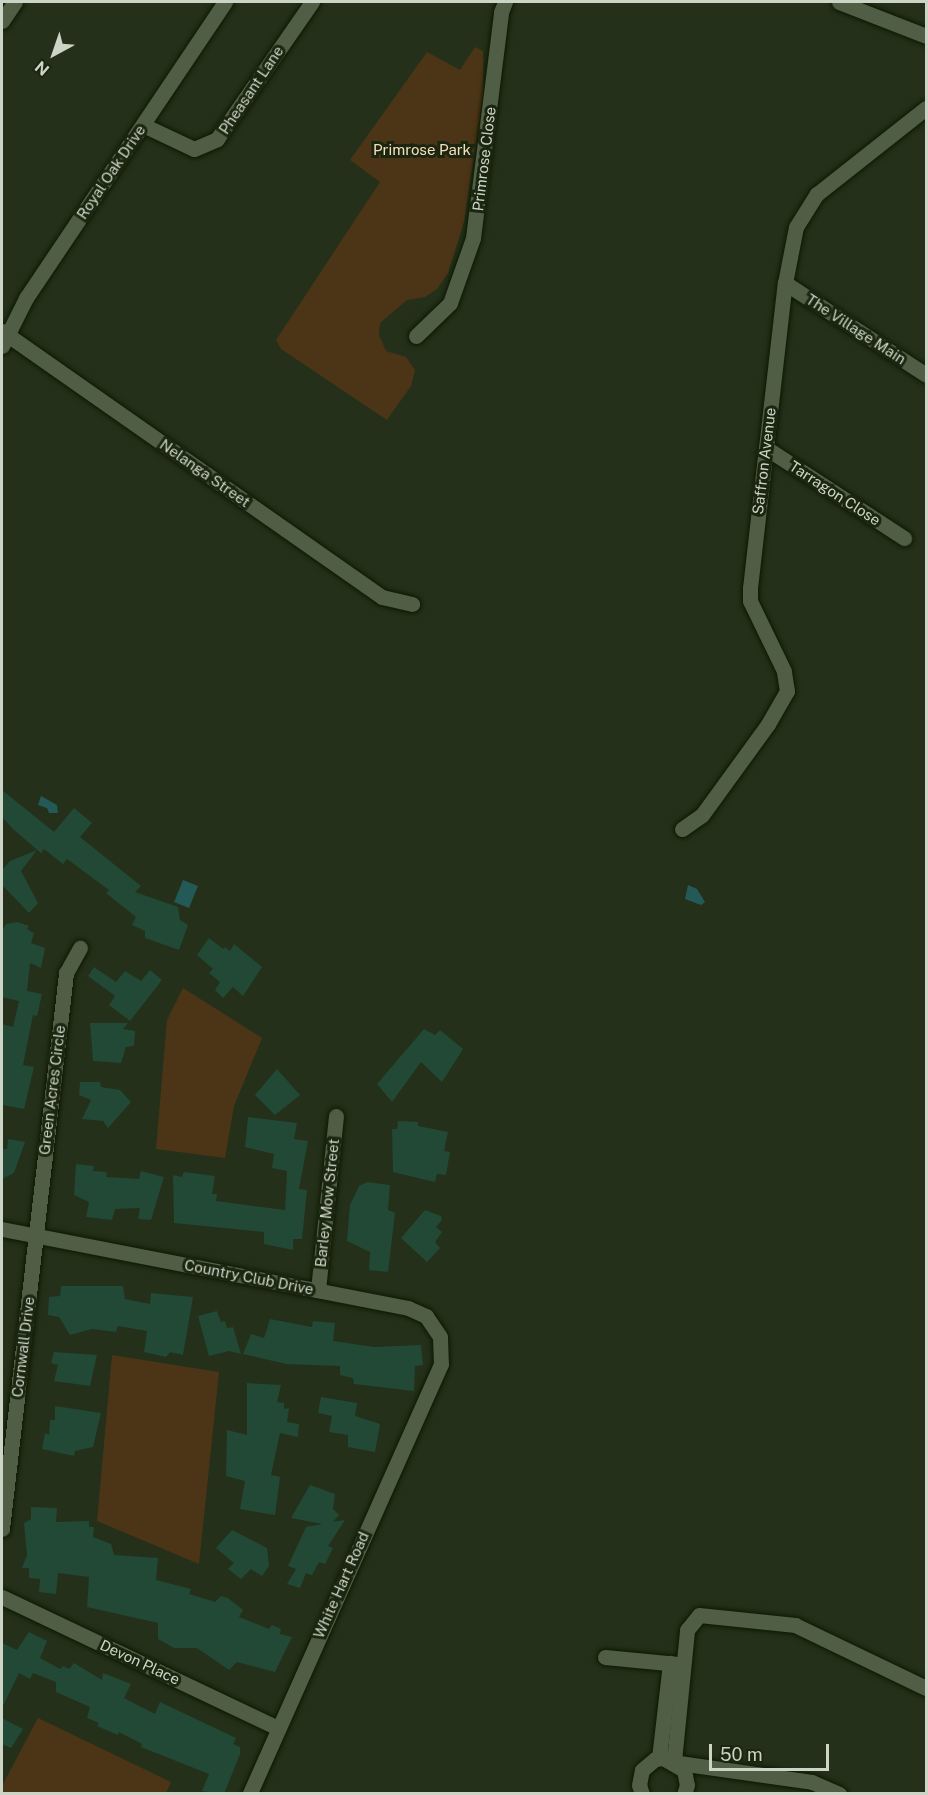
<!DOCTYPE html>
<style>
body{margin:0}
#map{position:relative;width:928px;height:1795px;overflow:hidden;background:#243019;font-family:"Public Sans",sans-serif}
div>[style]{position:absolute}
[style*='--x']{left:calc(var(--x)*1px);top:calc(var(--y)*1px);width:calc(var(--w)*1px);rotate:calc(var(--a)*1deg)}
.green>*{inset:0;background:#4c3516}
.water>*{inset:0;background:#235a57}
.building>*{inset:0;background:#214936}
.roads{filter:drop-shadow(0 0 2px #0d1803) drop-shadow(0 0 2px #0d1803)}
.street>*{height:15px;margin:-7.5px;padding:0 7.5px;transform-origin:7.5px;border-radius:7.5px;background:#505e45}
span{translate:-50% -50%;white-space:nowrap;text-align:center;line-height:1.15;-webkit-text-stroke:6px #1a2610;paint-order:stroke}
.street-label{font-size:15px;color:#ccd4c6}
.park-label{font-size:15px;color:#f9debe}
.frame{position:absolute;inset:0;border:3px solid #ccd4c6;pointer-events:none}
.north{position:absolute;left:24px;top:24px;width:60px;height:60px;-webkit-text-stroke:4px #1a2610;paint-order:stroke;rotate:220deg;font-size:16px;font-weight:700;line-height:24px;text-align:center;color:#ccd4c6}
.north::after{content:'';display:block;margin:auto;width:21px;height:27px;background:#ccd4c6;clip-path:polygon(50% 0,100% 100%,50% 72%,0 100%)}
.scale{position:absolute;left:709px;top:1744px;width:120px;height:27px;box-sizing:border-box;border:3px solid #ccd4c6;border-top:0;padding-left:8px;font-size:18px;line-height:21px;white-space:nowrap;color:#ccd4c6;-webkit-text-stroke:4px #1a2610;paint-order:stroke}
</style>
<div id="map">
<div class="green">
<div style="clip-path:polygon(475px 47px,483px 51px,483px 97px,464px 222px,448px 273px,437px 289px,425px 297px,407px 300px,380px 323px,379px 335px,386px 351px,406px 357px,415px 370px,411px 386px,387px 420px,281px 349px,276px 340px,380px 182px,350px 160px,427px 52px,460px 70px)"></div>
<div style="clip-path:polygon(183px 988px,262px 1038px,234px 1106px,225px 1158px,156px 1149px,167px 1020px)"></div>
<div style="clip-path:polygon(112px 1355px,219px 1372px,199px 1564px,97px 1521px)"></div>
<div style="clip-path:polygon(38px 1718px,171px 1782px,166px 1793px,2px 1793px,2px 1786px)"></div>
</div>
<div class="water">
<div style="clip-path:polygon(41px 796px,57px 805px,58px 813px,49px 813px,47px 808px,38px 805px)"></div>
<div style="clip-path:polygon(183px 880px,198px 886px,189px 908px,174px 902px)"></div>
<div style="clip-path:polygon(688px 885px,697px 889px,705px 902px,701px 905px,685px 899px)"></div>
</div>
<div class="building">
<div style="clip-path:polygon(2px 790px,54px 832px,74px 808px,92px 823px,80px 837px,141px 886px,135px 892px,178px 907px,180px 920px,188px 925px,179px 950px,145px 938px,145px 931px,132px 925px,136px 917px,106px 893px,109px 890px,67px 859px,63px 864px,44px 849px,41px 853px,13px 829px,2px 817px)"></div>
<div style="clip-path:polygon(37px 850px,21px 871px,38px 903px,29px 913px,2px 885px,2px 870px,10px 861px)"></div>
<div style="clip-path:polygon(17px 922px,29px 926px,27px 929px,34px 933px,31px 943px,45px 948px,41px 968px,30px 963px,27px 991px,42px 994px,37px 1016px,33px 1015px,23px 1065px,34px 1067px,24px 1109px,2px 1105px,2px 1024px,13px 1027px,19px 1001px,2px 997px,2px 931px,6px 924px)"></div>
<div style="clip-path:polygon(209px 938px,223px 949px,225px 947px,230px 951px,234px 944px,262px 967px,243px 996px,233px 987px,223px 998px,215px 990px,220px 982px,209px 973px,213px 969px,197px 955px)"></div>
<div style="clip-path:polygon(94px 967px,116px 982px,125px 971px,141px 981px,150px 970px,162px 980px,130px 1021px,109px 1005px,115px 996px,88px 976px)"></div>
<div style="clip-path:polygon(90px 1023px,128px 1023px,123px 1029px,135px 1031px,134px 1046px,126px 1047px,121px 1063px,93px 1061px)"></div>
<div style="clip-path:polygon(424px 1029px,435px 1035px,440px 1030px,463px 1049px,442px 1082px,421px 1062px,392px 1102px,377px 1084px)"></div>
<div style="clip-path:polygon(277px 1069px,300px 1095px,275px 1115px,255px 1095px)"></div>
<div style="clip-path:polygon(80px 1082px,100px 1082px,101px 1087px,120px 1090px,131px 1102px,108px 1128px,103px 1121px,82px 1119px,91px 1100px,79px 1095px)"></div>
<div style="clip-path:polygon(248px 1117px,297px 1123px,294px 1139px,308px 1141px,299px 1189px,307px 1190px,302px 1239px,293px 1239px,293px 1250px,264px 1244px,264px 1232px,174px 1223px,173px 1175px,182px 1177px,184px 1172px,215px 1176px,212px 1194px,217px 1194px,216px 1201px,285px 1210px,287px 1171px,272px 1168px,274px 1154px,245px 1147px)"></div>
<div style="clip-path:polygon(398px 1121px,418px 1122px,418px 1126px,448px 1132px,444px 1151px,450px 1152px,446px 1175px,437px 1174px,435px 1182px,393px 1172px,392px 1129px,397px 1129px)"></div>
<div style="clip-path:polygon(8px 1139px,25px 1142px,14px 1173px,2px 1179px,2px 1149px,7px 1149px)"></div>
<div style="clip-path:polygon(76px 1164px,94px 1166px,93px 1171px,107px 1172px,106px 1177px,139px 1179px,141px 1171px,164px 1177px,151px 1220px,138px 1219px,140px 1208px,115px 1209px,112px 1220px,86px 1217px,89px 1202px,74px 1195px)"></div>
<div style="clip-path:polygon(367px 1182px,390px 1185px,388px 1210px,395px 1213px,388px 1272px,369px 1270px,370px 1252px,347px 1241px,350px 1205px,359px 1186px)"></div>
<div style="clip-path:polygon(425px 1210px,441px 1216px,442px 1220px,436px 1227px,442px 1232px,435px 1242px,440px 1248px,427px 1262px,401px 1238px)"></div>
<div style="clip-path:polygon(61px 1286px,123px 1286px,125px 1299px,150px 1304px,151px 1293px,193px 1297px,183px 1355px,170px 1352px,166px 1357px,144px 1352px,147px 1331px,118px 1326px,116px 1332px,92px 1329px,70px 1335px,59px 1317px,48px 1315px,49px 1297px,60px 1296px)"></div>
<div style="clip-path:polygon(217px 1311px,221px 1322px,225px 1321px,227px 1328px,233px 1327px,241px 1354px,229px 1351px,209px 1356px,198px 1316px)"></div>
<div style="clip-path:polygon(270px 1319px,312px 1327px,313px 1321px,335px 1323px,333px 1341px,374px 1347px,421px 1345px,423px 1365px,415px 1366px,414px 1391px,354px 1384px,353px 1378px,340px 1375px,340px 1366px,286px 1364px,243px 1354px,251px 1334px,264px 1338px)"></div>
<div style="clip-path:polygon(54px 1352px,97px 1355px,90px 1386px,54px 1381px,58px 1365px,51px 1363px)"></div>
<div style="clip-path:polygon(247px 1383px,281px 1385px,277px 1402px,284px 1403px,284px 1409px,289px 1408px,287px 1422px,299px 1424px,298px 1437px,280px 1433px,271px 1475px,280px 1477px,275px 1515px,240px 1509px,245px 1481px,226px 1476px,227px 1430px,247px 1435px)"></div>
<div style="clip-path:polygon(321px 1397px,357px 1403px,355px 1416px,380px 1424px,375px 1452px,348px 1447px,348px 1435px,329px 1432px,332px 1416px,318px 1413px)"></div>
<div style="clip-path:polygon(55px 1406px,101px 1413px,93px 1447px,75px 1451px,74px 1456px,42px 1449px,45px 1433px,49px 1435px,50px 1420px,55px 1420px)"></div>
<div style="clip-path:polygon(310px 1485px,335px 1494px,333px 1509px,339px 1515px,333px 1522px,345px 1520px,328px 1546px,333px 1548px,325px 1564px,319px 1562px,312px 1575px,306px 1573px,300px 1588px,287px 1584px,296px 1569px,288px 1566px,306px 1527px,322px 1524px,291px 1518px)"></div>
<div style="clip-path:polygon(31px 1507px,57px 1508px,56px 1522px,89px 1521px,89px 1527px,94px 1527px,93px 1537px,111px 1544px,114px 1555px,158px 1558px,156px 1580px,191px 1589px,189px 1594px,215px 1602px,221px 1596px,228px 1598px,243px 1610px,239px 1617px,269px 1629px,272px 1625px,281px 1629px,280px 1634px,292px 1637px,275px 1672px,237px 1662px,229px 1670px,197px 1648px,174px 1648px,158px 1639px,158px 1623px,87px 1607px,89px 1577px,58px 1573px,56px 1594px,39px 1592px,40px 1579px,29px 1578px,29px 1568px,22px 1568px,27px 1555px,24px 1523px,31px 1519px)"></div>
<div style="clip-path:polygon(232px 1530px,267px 1548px,269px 1566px,262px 1576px,251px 1569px,241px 1579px,228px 1569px,234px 1563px,216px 1548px)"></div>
<div style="clip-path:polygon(29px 1632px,47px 1641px,40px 1658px,60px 1669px,63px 1666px,69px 1669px,74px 1663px,102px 1680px,103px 1673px,131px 1684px,124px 1698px,155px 1714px,160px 1702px,236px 1738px,233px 1744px,240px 1747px,240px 1754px,224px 1794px,202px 1791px,209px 1774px,141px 1747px,142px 1744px,119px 1732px,118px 1735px,97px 1726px,99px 1723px,87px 1718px,90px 1707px,56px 1692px,56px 1682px,33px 1673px,30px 1679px,19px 1673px,2px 1708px,2px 1643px,17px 1650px)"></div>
<div style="clip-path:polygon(2px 1718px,23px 1729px,11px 1748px,2px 1744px)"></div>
</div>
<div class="roads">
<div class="street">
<div style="--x:839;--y:2;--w:93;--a:21.3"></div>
<div style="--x:2;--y:21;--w:23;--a:-56"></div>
<div style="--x:143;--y:125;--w:56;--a:25.2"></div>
<div style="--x:194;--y:149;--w:25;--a:-23"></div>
<div style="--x:217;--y:139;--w:167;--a:-55.3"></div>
<div style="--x:785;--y:283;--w:168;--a:33.1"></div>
<div style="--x:2;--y:331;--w:464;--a:35"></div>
<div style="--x:382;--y:597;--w:31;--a:13"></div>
<div style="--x:416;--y:336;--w:47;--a:-44.1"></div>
<div style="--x:450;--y:303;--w:69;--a:-70.5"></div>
<div style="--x:473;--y:238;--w:228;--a:-82.9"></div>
<div style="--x:501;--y:12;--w:11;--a:-68"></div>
<div style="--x:2;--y:346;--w:54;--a:-63.4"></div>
<div style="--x:26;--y:298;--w:357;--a:-56.1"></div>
<div style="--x:766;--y:448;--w:165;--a:33.1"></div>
<div style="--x:682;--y:829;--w:24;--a:-35"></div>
<div style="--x:702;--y:815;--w:112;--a:-54"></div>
<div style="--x:768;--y:724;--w:38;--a:-60"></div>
<div style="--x:787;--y:691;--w:20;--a:-99"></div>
<div style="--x:784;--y:671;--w:78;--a:-115.9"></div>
<div style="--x:750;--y:601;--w:13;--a:-90"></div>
<div style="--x:750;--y:588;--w:307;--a:-83.5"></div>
<div style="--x:785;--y:283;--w:57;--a:-78.9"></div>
<div style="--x:796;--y:227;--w:39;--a:-58"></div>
<div style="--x:817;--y:194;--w:139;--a:-38.3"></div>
<div style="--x:2;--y:1229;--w:414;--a:11"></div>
<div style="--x:408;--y:1308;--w:20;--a:24"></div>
<div style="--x:426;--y:1316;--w:25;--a:56"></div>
<div style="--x:440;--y:1337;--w:27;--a:88"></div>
<div style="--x:441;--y:1364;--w:471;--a:114"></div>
<div style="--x:318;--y:1290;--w:175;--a:-84.1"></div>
<div style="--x:2;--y:1529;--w:560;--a:-83.43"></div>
<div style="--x:66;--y:973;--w:29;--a:-61"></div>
<div style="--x:2;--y:1597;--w:306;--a:25.4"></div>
<div style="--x:605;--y:1657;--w:73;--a:5.5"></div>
<div style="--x:659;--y:1758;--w:96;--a:-83.4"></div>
<div style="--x:674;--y:1761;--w:132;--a:-84.3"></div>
<div style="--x:687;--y:1630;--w:19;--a:-51"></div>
<div style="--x:699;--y:1615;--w:97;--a:5.9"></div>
<div style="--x:795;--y:1625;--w:145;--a:25.7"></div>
<div style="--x:679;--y:1763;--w:134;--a:8.1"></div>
<div style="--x:812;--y:1782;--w:30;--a:24"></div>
<div style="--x:642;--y:1794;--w:9;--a:-108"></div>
<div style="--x:639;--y:1785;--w:15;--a:-79"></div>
<div style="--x:642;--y:1770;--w:17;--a:-40"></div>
<div style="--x:655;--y:1759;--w:8;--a:-7"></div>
<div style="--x:663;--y:1758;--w:24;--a:30"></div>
<div style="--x:684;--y:1770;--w:15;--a:79"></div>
<div style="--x:687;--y:1785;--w:9;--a:108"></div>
</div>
</div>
<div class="street-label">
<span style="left:251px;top:90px;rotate:-56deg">Pheasant Lane</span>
<span style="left:484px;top:159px;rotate:-83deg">Primrose Close</span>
<span style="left:111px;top:172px;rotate:-56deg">Royal Oak Drive</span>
<span style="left:856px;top:329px;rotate:33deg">The Village Main</span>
<span style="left:764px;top:461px;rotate:-83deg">Saffron Avenue</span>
<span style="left:205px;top:473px;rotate:35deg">Nelanga Street</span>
<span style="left:835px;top:493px;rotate:33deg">Tarragon Close</span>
<span style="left:52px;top:1090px;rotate:-83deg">Green Acres Circle</span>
<span style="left:327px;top:1203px;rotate:-84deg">Barley Mow Street</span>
<span style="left:249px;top:1277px;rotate:11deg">Country Club Drive</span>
<span style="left:23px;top:1347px;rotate:-83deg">Cornwall Drive</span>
<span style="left:341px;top:1585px;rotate:-66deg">White Hart Road</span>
<span style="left:140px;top:1662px;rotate:25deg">Devon Place</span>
</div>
<div class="park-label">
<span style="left:422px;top:150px">Primrose Park</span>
</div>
<div class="frame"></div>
<div class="north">N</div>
<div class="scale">50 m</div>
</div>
